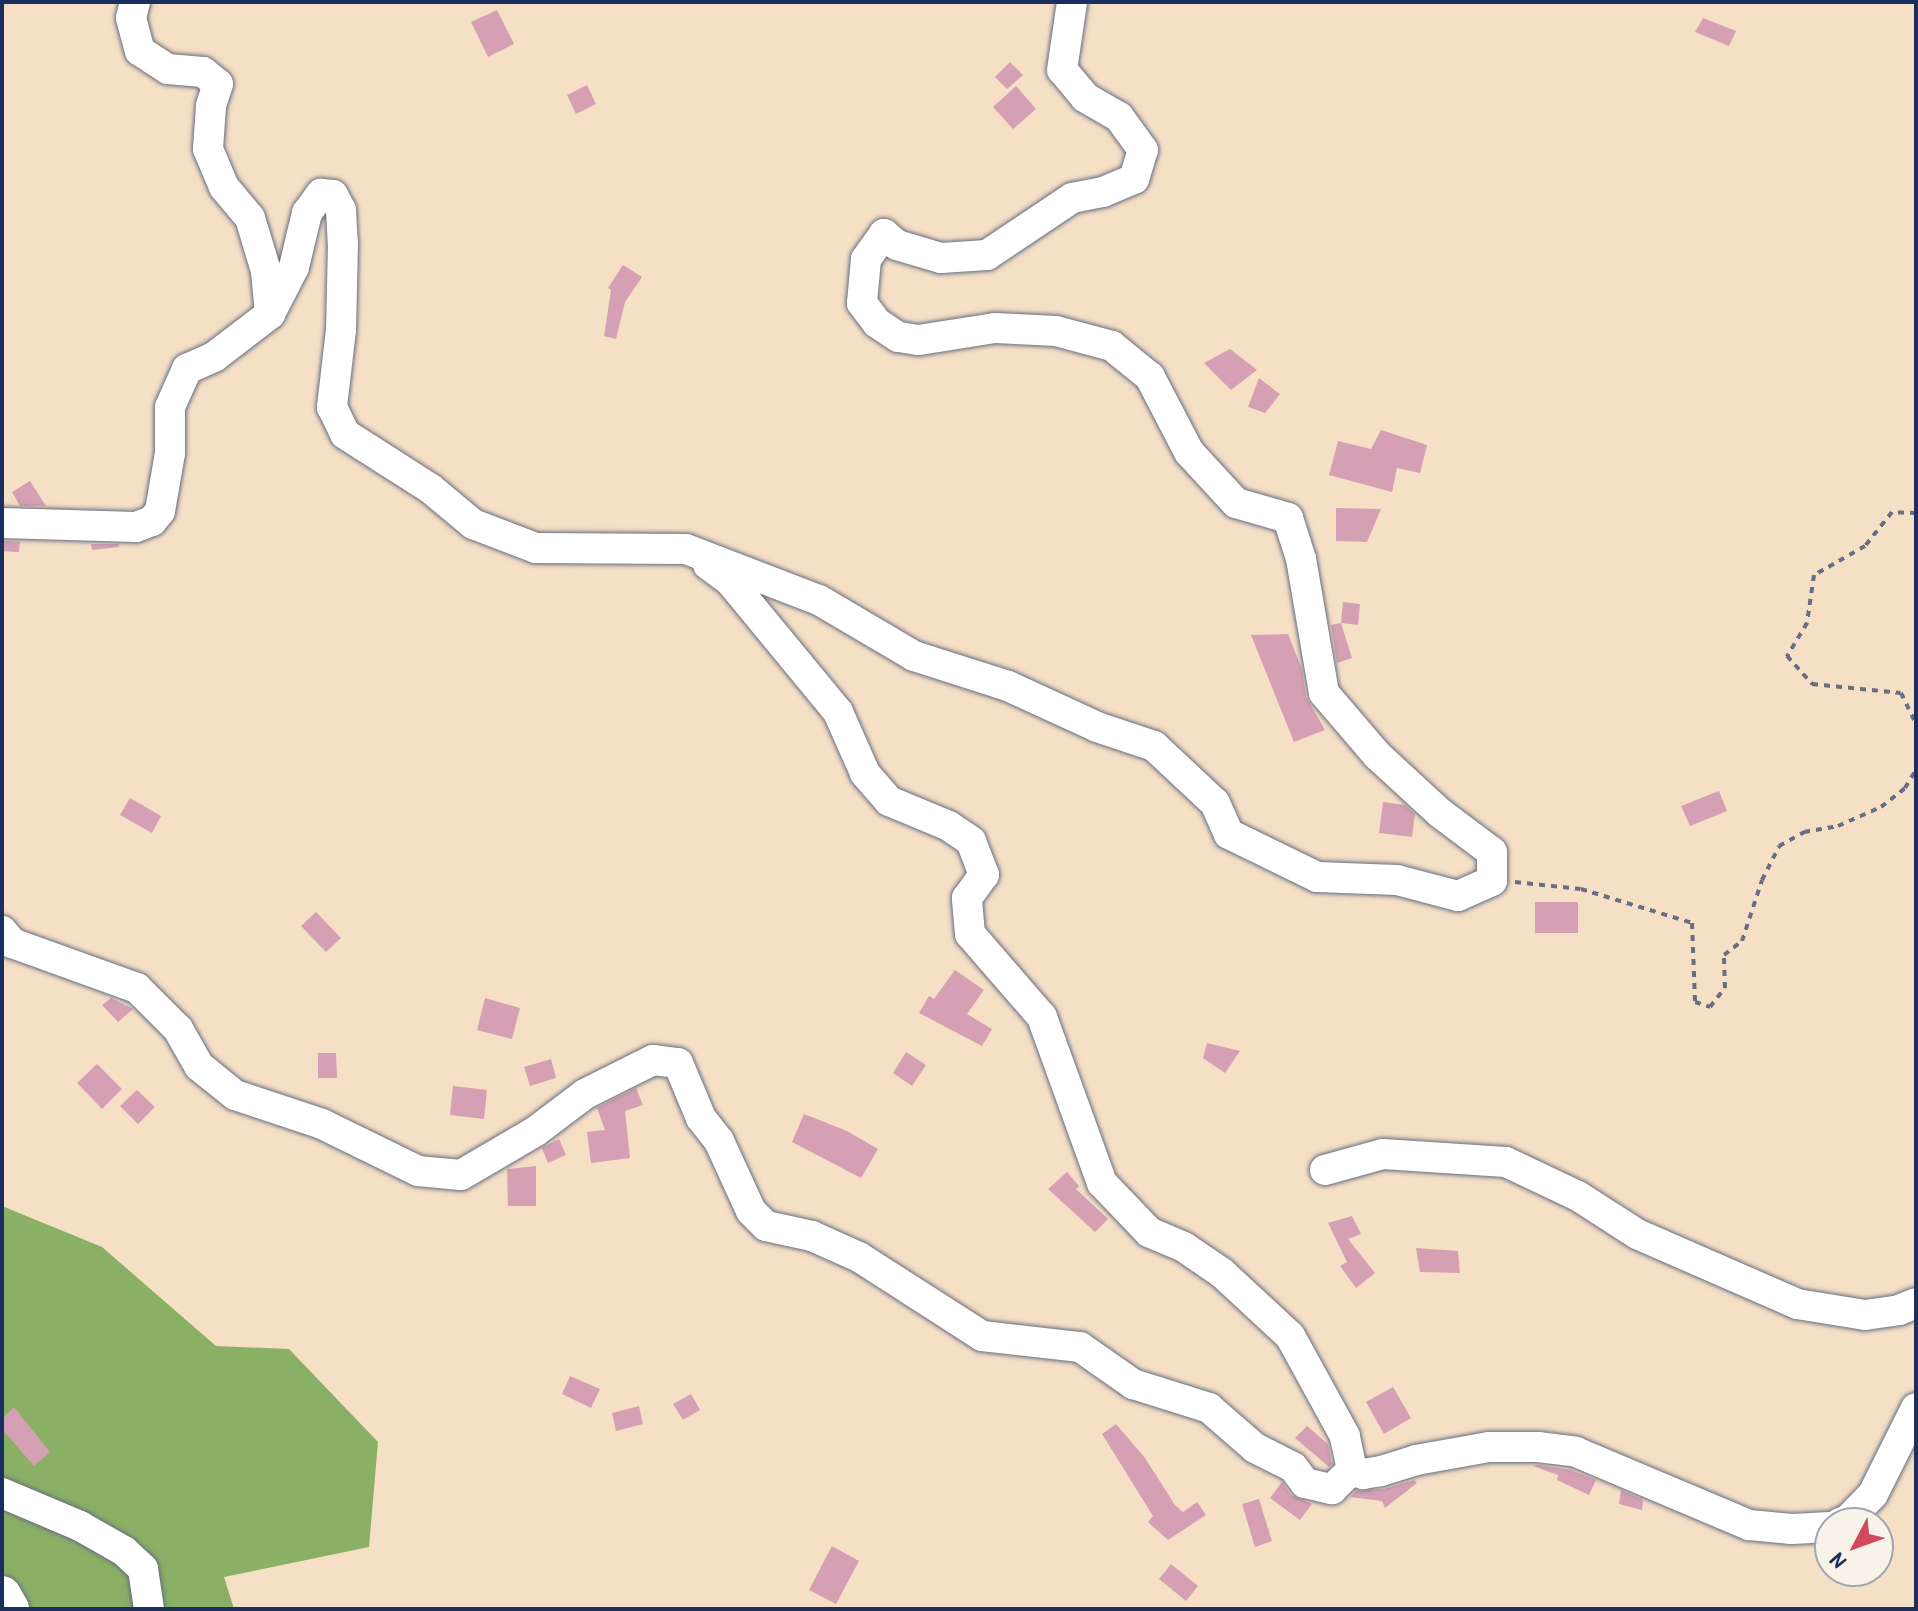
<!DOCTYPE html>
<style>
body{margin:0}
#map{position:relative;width:1918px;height:1611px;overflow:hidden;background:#f5dfc5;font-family:"Patrick Hand",sans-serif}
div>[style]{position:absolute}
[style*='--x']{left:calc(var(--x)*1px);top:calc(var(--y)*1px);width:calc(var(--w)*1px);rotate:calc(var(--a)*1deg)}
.forest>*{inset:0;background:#89b065}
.building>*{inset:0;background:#d6a0b4}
.path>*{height:4px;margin-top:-2px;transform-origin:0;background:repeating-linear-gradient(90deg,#676d82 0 6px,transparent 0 12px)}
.roads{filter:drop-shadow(0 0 2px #676d82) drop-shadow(0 0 2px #676d82)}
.minor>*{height:30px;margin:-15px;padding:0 15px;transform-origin:15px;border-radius:15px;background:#fff}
.major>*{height:38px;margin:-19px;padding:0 19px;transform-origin:19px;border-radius:19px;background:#fff}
span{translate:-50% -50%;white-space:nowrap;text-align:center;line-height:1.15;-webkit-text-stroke:6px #f7f3e8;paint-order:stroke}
.frame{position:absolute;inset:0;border:4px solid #1b2f5e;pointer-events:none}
.north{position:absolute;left:1814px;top:1507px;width:80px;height:80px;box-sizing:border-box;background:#f7f3e8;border:2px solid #9fa5b1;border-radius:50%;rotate:229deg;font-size:22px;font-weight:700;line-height:32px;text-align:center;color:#1b2f5e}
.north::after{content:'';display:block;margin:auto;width:28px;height:36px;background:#d1495b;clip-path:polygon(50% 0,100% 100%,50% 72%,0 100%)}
</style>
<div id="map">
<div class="forest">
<div style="clip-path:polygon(2px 1206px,102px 1247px,216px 1346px,289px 1349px,378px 1442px,369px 1547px,224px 1577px,234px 1609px,2px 1609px)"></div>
</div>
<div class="building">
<div style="clip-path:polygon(497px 10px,514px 44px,488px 57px,471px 22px)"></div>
<div style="clip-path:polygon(1703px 18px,1736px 31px,1729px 46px,1695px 32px)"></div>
<div style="clip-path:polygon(1010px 62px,1023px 75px,1007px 89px,995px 77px)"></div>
<div style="clip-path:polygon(587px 85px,596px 104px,576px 114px,567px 95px)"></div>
<div style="clip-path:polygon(1016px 86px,1036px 109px,1013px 129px,993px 107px)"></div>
<div style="clip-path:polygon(623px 265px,642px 277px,625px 302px,616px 339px,604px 336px,611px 290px,608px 288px)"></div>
<div style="clip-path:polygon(1230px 349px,1257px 370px,1231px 390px,1204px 363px)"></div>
<div style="clip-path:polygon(1259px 378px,1280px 394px,1265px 413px,1248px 407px)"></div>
<div style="clip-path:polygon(1381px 430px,1427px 445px,1420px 473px,1397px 468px,1392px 492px,1329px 475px,1338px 441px,1371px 449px)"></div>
<div style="clip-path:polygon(30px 481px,46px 506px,20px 506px,12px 492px)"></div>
<div style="clip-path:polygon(1336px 508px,1381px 509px,1367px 542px,1336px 541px)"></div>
<div style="clip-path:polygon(2px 541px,20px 542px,19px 552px,2px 551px)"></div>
<div style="clip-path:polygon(91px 544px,118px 544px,119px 547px,92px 550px)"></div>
<div style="clip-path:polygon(1343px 602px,1360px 604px,1358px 625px,1341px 623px)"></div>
<div style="clip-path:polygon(1341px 623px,1352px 658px,1337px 663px,1331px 625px)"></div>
<div style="clip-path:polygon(1288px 634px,1302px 669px,1306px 697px,1325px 730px,1294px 742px,1251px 635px)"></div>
<div style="clip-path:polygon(1719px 791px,1727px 811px,1690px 826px,1681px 806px)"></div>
<div style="clip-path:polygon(130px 798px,161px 816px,152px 833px,120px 815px)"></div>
<div style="clip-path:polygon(1383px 802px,1405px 805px,1415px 814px,1412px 837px,1379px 833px)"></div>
<div style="clip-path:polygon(1535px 902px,1578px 902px,1578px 933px,1535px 933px)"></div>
<div style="clip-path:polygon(316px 912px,341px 938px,326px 952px,301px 926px)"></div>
<div style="clip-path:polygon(955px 970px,984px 990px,967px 1014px,992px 1029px,982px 1046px,919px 1013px,929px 996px,934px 999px)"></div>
<div style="clip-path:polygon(111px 998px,133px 1009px,118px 1022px,102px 1005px)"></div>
<div style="clip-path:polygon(485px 998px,520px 1008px,512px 1039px,477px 1030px)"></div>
<div style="clip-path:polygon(1207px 1043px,1240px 1051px,1225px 1073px,1203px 1058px)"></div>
<div style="clip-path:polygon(906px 1052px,926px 1065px,912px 1086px,893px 1073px)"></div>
<div style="clip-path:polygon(318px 1053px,336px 1053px,337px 1078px,318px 1078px)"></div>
<div style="clip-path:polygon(551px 1059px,556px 1078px,530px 1086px,524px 1067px)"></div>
<div style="clip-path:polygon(97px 1064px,122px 1089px,102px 1109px,77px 1083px)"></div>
<div style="clip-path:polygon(453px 1086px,487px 1090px,484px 1119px,450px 1115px)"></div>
<div style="clip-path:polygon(636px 1088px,643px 1105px,625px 1111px,630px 1158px,591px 1163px,587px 1132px,605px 1130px,597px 1108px)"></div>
<div style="clip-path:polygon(137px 1090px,155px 1107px,138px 1124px,120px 1106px)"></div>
<div style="clip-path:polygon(804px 1114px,847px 1131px,878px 1149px,861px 1178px,792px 1142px)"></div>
<div style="clip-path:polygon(559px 1139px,566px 1155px,548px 1163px,542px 1148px)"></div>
<div style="clip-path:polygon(536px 1166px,536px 1206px,508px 1206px,507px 1169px)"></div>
<div style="clip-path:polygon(1067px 1172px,1079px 1186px,1076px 1189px,1108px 1219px,1095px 1232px,1048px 1189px)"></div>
<div style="clip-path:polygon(1352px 1216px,1361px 1234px,1348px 1239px,1375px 1273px,1356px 1288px,1340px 1266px,1347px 1262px,1328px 1223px)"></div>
<div style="clip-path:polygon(1416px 1248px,1458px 1251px,1460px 1273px,1420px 1272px)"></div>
<div style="clip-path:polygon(570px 1376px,600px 1389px,591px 1408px,562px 1394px)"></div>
<div style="clip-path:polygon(1393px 1387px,1411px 1418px,1384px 1434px,1366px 1402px)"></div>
<div style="clip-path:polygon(691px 1394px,700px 1410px,683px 1420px,673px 1404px)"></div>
<div style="clip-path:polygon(639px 1406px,643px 1424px,616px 1431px,612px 1413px)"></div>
<div style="clip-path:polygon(14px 1407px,50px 1452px,34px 1466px,2px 1429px,2px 1419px)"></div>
<div style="clip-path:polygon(1116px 1424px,1145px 1458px,1175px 1505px,1183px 1512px,1197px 1502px,1206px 1515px,1168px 1540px,1148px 1522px,1153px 1516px,1102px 1434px)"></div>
<div style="clip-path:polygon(1307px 1426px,1328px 1444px,1332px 1464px,1329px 1467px,1295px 1438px)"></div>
<div style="clip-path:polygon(1537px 1465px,1571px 1470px,1596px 1480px,1589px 1495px,1557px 1480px,1558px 1475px,1533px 1466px)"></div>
<div style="clip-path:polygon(1414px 1480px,1417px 1483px,1385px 1508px,1382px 1501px,1350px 1497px,1356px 1491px,1384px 1489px)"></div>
<div style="clip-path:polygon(1282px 1482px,1291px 1495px,1312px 1504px,1300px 1520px,1270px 1498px)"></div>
<div style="clip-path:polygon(1621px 1490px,1643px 1500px,1642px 1510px,1619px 1504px)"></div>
<div style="clip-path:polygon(1259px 1499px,1272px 1541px,1255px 1547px,1242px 1504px)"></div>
<div style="clip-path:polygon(832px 1546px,859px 1561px,836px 1604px,809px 1590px)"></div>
<div style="clip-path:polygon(1171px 1564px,1198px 1586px,1186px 1601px,1159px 1579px)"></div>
</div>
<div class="path">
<div style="--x:1916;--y:513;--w:24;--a:-178"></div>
<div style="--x:1892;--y:512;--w:43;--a:128.5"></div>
<div style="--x:1865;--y:546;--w:59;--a:150.4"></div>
<div style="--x:1814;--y:575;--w:49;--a:98.3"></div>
<div style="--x:1807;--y:623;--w:39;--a:121"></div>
<div style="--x:1787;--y:656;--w:38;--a:48"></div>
<div style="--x:1812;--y:684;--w:89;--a:5.8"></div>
<div style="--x:1901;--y:693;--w:34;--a:64"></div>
<div style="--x:1515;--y:882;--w:66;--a:6.1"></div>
<div style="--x:1581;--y:889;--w:116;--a:17"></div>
<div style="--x:1692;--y:923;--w:79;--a:87.8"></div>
<div style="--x:1695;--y:1002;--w:16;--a:18"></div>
<div style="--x:1710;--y:1007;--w:24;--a:-52"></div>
<div style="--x:1725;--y:988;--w:33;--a:-92"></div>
<div style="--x:1724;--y:955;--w:23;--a:-38"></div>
<div style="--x:1742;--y:941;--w:64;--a:-71.8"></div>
<div style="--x:1762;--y:880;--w:38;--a:-63"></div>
<div style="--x:1779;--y:846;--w:29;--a:-29"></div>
<div style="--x:1804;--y:832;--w:35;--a:-10"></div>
<div style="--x:1838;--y:826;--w:47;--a:-23.8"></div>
<div style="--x:1881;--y:807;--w:31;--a:-38"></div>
<div style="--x:1905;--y:788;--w:21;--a:-59"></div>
</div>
<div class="roads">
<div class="minor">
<div style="--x:135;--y:2;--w:16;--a:104"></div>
<div style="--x:131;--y:18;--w:34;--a:75"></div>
<div style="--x:140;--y:51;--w:33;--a:33"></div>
<div style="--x:168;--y:69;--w:35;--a:5"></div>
<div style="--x:203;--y:72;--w:19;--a:39"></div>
<div style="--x:218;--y:84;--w:23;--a:108"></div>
<div style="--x:211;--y:106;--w:43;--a:94"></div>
<div style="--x:208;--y:149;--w:41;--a:67.2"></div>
<div style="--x:224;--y:187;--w:40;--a:50"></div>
<div style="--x:250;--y:218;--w:55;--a:73.2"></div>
<div style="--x:266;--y:271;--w:43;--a:84.7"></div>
<div style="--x:2;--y:523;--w:134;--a:1.7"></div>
<div style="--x:136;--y:527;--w:17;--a:-21"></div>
<div style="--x:152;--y:521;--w:13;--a:-51"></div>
<div style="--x:160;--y:511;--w:59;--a:-80.2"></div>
<div style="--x:170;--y:453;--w:46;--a:-90"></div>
<div style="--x:170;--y:407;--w:42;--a:-65.9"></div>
<div style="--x:187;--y:369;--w:30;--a:-24"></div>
<div style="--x:214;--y:357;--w:71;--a:-37.5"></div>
<div style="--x:270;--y:314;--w:53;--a:-62.9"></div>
<div style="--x:294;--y:267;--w:56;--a:-76.5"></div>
<div style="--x:307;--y:213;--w:24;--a:-54"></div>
<div style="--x:321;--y:194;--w:12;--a:5"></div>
<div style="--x:333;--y:195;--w:17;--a:62"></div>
<div style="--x:341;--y:210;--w:33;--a:87"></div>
<div style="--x:343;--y:243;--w:87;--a:91.3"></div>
<div style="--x:341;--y:330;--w:78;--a:96.7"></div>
<div style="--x:332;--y:407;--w:30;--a:64"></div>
<div style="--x:345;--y:434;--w:102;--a:32.6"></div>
<div style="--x:431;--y:489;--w:55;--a:39.8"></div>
<div style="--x:473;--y:524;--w:67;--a:20.9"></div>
<div style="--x:536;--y:548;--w:150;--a:0.4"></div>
<div style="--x:686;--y:549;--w:142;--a:21"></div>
<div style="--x:819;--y:600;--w:110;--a:30.5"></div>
<div style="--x:914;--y:656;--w:99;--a:17.7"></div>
<div style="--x:1008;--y:686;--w:98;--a:24.7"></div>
<div style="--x:1097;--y:727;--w:60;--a:18.4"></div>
<div style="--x:1154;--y:746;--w:83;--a:43.1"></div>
<div style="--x:1215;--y:803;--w:34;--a:66"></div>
<div style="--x:1229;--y:834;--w:98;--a:26"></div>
<div style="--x:1317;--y:877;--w:80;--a:2.1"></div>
<div style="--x:1397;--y:880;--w:63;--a:14.7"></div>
<div style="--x:1458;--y:896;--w:37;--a:-24"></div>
<div style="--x:1492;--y:881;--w:29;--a:-90"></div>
<div style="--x:1492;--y:852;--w:65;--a:-143.1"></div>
<div style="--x:1440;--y:813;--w:86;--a:-137.4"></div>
<div style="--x:1377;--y:755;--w:82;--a:-130.5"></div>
<div style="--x:1324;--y:693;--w:136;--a:-99.7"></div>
<div style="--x:1301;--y:559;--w:43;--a:-107.6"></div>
<div style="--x:1288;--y:518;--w:54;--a:-163.9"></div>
<div style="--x:1236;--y:503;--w:69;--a:-132.7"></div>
<div style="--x:1189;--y:452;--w:85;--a:-117.5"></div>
<div style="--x:1150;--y:377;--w:49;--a:-140.8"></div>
<div style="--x:1112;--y:346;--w:58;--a:-165"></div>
<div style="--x:1056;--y:331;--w:61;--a:-177.2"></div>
<div style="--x:995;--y:328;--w:78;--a:171.1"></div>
<div style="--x:918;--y:340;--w:20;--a:-171"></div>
<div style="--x:898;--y:337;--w:25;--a:-146"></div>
<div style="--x:877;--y:323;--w:25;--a:-127"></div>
<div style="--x:862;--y:303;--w:44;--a:-84.8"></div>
<div style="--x:866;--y:259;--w:31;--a:-54"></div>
<div style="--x:884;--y:234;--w:17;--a:40"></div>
<div style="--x:897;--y:245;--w:46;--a:16.5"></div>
<div style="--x:941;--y:258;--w:46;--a:-3.7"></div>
<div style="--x:987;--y:255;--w:102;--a:-33.8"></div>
<div style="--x:1072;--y:198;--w:32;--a:-11"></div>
<div style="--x:1103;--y:192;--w:34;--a:-23"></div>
<div style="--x:1134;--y:179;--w:30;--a:-73"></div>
<div style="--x:1143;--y:150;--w:41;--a:-126"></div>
<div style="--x:1119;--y:117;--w:39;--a:-150"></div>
<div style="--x:1085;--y:97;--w:35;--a:-130"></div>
<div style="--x:1062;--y:70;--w:69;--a:-81.6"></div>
<div style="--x:2;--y:931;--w:16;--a:50"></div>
<div style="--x:12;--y:943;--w:133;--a:19.8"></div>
<div style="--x:137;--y:988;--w:58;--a:45"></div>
<div style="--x:178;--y:1029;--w:43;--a:60.4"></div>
<div style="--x:199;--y:1066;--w:46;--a:38.9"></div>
<div style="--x:235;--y:1095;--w:92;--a:18.4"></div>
<div style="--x:322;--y:1124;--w:107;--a:26.1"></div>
<div style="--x:418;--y:1171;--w:43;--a:5.3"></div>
<div style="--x:461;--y:1175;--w:87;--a:-30.4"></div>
<div style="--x:536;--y:1131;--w:61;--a:-37.1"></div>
<div style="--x:585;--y:1094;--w:76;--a:-26.6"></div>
<div style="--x:653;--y:1060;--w:25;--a:7"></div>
<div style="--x:678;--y:1063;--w:60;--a:67.3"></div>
<div style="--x:701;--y:1118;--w:29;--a:52"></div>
<div style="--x:719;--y:1141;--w:77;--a:65.4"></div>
<div style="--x:751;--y:1211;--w:21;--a:45"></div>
<div style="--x:766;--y:1226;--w:47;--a:12.3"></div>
<div style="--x:812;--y:1236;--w:51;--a:24.1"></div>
<div style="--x:859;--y:1257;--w:146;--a:32.7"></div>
<div style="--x:982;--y:1336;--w:99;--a:6.4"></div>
<div style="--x:1080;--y:1347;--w:65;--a:34.9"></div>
<div style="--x:1133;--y:1384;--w:80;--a:17.5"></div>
<div style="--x:1209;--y:1408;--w:61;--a:41"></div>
<div style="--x:1255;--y:1448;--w:42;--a:26.6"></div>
<div style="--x:1293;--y:1467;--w:20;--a:53"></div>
<div style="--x:1305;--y:1483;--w:28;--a:13"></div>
<div style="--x:1332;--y:1489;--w:28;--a:-44"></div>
<div style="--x:1352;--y:1470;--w:35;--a:-102"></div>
<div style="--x:1345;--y:1436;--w:114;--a:-118.8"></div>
<div style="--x:1290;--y:1336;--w:93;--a:-137.2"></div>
<div style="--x:1222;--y:1273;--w:46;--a:-145.6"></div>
<div style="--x:1184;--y:1247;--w:38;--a:-157"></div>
<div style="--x:1149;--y:1232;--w:68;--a:-133.8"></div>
<div style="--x:1102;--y:1183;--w:177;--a:-109.9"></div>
<div style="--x:1042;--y:1017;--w:110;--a:-130.9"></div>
<div style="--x:970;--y:934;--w:36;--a:-95"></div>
<div style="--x:967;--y:898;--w:29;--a:-54"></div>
<div style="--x:984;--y:875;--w:36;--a:-111"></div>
<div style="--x:971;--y:841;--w:27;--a:-146"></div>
<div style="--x:949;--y:826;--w:65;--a:-157.4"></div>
<div style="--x:889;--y:801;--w:37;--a:-131"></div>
<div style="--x:865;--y:773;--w:67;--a:-113.9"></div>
<div style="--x:838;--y:712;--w:171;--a:-129.5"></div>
<div style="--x:729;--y:580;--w:26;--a:-144"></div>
<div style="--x:1325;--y:1170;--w:60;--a:-15.4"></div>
<div style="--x:1383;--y:1154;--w:123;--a:3.7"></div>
<div style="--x:1506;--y:1162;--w:80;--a:25.3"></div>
<div style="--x:1578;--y:1196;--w:70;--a:32.8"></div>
<div style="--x:1637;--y:1234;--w:175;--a:23.6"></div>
<div style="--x:1797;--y:1304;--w:69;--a:9.2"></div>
<div style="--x:1865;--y:1315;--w:34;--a:-8"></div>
<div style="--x:1899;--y:1310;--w:18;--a:-22"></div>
<div style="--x:1352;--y:1470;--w:12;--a:20"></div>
<div style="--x:1363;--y:1474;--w:18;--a:-9"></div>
<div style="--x:1381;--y:1471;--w:37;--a:-17"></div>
<div style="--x:1416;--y:1460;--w:74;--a:-10.1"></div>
<div style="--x:1489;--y:1447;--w:49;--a:0"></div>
<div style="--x:1538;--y:1447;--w:38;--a:7"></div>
<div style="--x:1576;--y:1452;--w:188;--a:22.9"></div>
<div style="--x:1749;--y:1525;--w:43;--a:5.3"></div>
<div style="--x:1792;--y:1529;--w:38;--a:-3"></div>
<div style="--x:2;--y:1493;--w:85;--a:22.9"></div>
<div style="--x:80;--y:1526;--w:51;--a:29.6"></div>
<div style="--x:124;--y:1551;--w:26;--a:43"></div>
<div style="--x:143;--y:1569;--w:40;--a:81.5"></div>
<div style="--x:1840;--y:1523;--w:9;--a:-21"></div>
<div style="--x:1848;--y:1520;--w:36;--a:-46"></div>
<div style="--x:1873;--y:1494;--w:96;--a:-63.4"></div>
</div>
<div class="major">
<div style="--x:2;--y:1595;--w:16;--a:60"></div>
</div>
</div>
<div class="frame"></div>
<div class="north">N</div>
</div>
